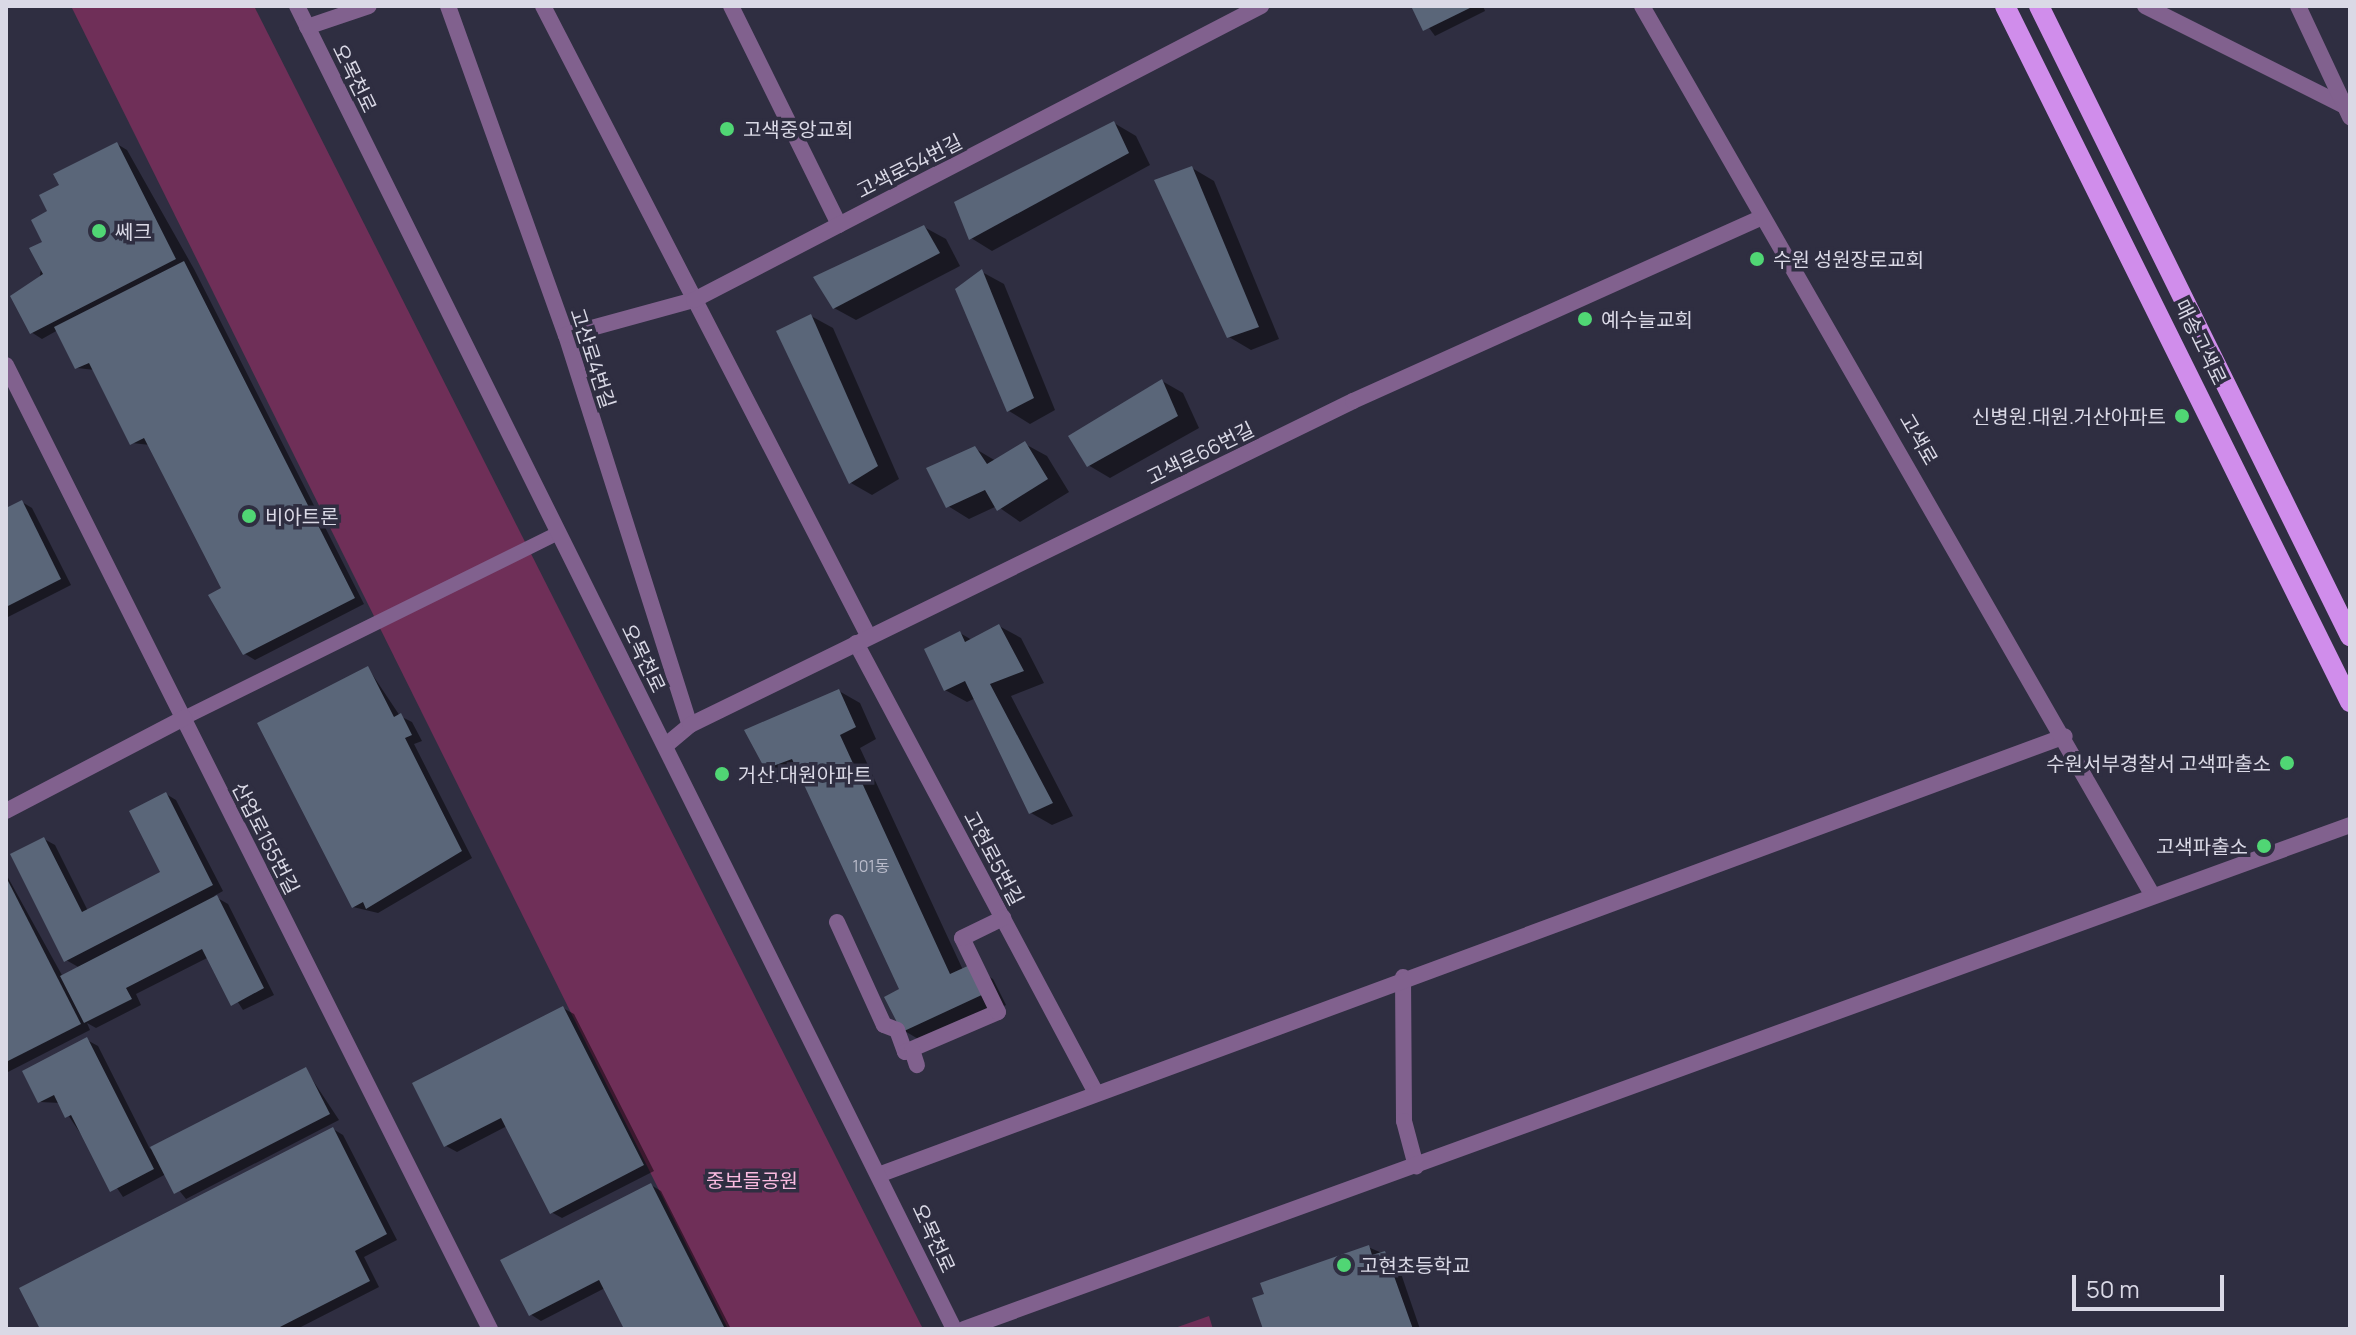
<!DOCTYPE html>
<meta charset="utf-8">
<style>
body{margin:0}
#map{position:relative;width:2356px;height:1335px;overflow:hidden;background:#2f2e41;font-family:Manrope,"Noto Sans KR",sans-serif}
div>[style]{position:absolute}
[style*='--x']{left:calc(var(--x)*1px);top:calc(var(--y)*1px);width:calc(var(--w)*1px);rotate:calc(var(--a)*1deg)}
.green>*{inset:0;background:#6f2f58}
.shadow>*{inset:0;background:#0007}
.building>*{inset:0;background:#5a6679}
.pedestrian>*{height:14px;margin:-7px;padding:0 7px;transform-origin:7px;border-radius:7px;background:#81618e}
.minor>*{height:16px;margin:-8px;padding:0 8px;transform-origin:8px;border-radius:8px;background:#81618e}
.tertiary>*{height:16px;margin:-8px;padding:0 8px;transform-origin:8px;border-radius:8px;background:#81618e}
.primary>*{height:20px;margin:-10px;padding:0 10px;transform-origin:10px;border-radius:10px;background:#d08deb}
.dots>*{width:22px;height:22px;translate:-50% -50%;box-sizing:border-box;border:4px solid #2f2e41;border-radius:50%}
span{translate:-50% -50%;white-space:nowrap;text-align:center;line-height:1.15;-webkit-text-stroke:7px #2f2e41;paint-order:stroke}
.number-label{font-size:16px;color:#babccb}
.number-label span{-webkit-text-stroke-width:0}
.street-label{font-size:20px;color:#dad9e6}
.poi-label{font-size:20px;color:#dad9e6}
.left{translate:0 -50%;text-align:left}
.right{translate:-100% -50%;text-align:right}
.park-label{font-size:20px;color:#fabbe0}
.frame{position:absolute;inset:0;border:8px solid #dad9e6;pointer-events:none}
.scale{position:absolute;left:2072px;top:1275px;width:152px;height:36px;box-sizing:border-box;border:4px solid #dad9e6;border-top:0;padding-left:10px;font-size:24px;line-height:28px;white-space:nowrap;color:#dad9e6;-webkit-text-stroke:6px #2f2e41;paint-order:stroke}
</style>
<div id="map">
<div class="green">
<div style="clip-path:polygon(71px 6px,254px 6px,923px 1329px,728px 1329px)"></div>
<div style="clip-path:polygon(1209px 1316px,1213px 1329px,1172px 1329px)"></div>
</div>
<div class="shadow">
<div style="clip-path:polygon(1413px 6px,1483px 6px,1485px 11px,1435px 36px)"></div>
<div style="clip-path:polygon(1114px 123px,1136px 136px,1150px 165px,992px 251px,971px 238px)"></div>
<div style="clip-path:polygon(117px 144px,127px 150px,194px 269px,364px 604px,255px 660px,245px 654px,224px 589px,150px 445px,132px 443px,95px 370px,77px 368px,58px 330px,42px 339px,31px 332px,50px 212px,61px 186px)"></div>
<div style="clip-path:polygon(1192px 168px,1214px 181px,1279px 339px,1251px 350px,1229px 337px)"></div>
<div style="clip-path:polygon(924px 227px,946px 239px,960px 266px,856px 320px,834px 308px)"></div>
<div style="clip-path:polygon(982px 272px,1004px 284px,1055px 410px,1030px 424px,1009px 411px,957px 290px)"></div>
<div style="clip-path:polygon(811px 316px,833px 328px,899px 479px,872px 495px,851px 483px)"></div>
<div style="clip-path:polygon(1162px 381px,1183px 393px,1199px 428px,1110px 478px,1088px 465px)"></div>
<div style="clip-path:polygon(1025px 444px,1047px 456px,1069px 492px,1020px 522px,997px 506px,969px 519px,948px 506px,974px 448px,996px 461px)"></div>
<div style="clip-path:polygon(22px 502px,32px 508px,71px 585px,6px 618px,6px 510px)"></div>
<div style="clip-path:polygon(999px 626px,1021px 638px,1044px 683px,1011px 696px,1073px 816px,1052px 825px,1031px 813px,976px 698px,967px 702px,945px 690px,960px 633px,972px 640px)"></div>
<div style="clip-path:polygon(368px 668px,400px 716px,412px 722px,422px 741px,414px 744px,472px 858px,378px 913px,353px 907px)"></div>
<div style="clip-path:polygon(839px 691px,860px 703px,876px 739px,860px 748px,963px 970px,971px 966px,993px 979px,1006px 1005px,925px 1043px,903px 1030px,902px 990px,802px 775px,788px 780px,766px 767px)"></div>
<div style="clip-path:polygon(166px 794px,176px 800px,223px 891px,214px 896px,228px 904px,274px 995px,243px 1010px,209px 957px,136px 994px,141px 1005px,96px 1028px,87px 1023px,90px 1030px,6px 1073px,6px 874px,63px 977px,80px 968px,66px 960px,44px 839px,55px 845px,88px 911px,163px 873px)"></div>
<div style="clip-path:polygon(563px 1008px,574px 1014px,654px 1171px,562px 1218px,551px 1212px,507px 1126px,457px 1152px,446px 1146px)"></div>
<div style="clip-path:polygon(87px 1040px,98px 1046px,150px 1149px,306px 1070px,339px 1120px,186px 1199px,166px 1174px,123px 1197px,60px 1103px,40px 1102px)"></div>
<div style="clip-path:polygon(333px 1129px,343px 1135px,397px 1240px,364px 1257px,379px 1287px,297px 1329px,43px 1329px)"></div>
<div style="clip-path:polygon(651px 1185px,661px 1191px,731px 1329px,626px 1329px,605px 1288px,541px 1321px,530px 1314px)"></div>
<div style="clip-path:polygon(1368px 1247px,1396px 1259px,1420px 1329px,1265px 1329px)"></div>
</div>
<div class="building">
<div style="clip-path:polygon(1411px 6px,1474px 6px,1423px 31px)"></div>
<div style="clip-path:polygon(1114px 121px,1129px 153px,969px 240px,954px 202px)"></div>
<div style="clip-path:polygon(117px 142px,176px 259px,30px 334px,10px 296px,43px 274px,29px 248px,42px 242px,31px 220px,47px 211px,39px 195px,59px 185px,53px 174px)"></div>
<div style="clip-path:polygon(1192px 166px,1259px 327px,1227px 338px,1154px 180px)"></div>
<div style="clip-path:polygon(924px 225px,940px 253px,833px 309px,813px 277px)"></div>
<div style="clip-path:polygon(184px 261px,355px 598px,243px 655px,208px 595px,221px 588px,144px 438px,130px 445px,89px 363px,75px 369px,54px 327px)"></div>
<div style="clip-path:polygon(982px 269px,1034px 398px,1007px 412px,955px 289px)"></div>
<div style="clip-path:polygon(811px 314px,878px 466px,849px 484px,776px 331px)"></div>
<div style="clip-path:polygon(1162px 379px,1178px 416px,1087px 467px,1068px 436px)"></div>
<div style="clip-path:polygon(1025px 441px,1048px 479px,997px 511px,985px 490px,946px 508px,926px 468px,975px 446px,987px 464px)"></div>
<div style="clip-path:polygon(22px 500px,61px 579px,6px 607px,6px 508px)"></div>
<div style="clip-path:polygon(999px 624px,1024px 671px,990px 684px,1053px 803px,1029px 814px,965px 681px,944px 691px,924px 649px,960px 631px,965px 642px)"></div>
<div style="clip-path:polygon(368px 666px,394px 717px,401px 713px,412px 735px,405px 738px,462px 851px,366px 909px,363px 902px,352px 908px,257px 723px)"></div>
<div style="clip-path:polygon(839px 689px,856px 727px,840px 735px,950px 974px,972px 964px,986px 993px,902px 1032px,884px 997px,899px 989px,792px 759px,765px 769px,744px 730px)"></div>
<div style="clip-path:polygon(166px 792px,213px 885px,64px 962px,10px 854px,44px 837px,82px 912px,160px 872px,129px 811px)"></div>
<div style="clip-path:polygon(6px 877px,81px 1024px,6px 1062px)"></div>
<div style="clip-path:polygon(217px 895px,264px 988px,231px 1006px,202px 949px,126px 988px,132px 999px,84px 1023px,60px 976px)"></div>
<div style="clip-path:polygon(563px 1006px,644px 1165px,550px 1214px,501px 1118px,444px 1147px,412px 1083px)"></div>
<div style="clip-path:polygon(87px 1037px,154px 1169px,110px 1192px,71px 1115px,65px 1118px,54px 1095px,38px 1103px,22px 1071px)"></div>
<div style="clip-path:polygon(306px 1067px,330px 1114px,174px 1194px,150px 1147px)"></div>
<div style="clip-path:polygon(333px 1127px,387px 1234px,355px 1251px,370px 1281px,276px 1329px,40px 1329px,19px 1288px)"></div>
<div style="clip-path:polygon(651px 1183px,725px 1329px,624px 1329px,599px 1280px,529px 1316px,500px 1260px)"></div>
<div style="clip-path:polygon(1369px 1245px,1372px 1255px,1385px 1251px,1413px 1329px,1263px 1329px,1252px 1298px,1264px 1294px,1260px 1283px)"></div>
</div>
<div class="pedestrian">
<div style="--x:184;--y:718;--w:418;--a:-26.3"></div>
</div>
<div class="minor">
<div style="--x:448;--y:6;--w:350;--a:70.3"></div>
<div style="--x:566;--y:335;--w:409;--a:72.4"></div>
<div style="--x:543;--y:6;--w:710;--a:62.68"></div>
<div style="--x:731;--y:6;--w:244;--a:63.7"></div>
<div style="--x:2145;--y:6;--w:224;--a:26.6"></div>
<div style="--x:2298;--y:6;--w:123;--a:64.9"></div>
<div style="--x:566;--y:335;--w:133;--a:-15.3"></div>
<div style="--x:694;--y:300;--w:639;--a:-27.41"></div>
<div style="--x:6;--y:365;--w:1079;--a:63.34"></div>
<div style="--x:856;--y:643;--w:510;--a:61.93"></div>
<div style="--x:665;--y:746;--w:33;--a:-40"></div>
<div style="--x:690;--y:725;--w:738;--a:-26.04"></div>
<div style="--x:1353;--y:401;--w:449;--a:-24.2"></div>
<div style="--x:6;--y:811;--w:201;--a:-27.6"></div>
<div style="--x:837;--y:922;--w:113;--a:65.5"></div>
<div style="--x:884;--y:1025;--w:14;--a:21"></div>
<div style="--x:897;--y:1030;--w:23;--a:70"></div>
<div style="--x:905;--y:1052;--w:101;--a:-23.3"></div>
<div style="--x:998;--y:1012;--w:82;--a:-115.9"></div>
<div style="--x:962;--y:938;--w:46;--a:-26"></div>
<div style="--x:1403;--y:977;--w:144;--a:89.6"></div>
<div style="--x:1404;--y:1121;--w:47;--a:75.1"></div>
<div style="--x:912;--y:1050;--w:16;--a:72"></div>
<div style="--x:881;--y:1174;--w:1262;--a:-20.3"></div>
</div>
<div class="tertiary">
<div style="--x:297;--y:6;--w:1477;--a:63.59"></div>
<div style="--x:1642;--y:6;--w:1026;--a:60.14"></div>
<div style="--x:307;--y:27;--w:65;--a:-18.7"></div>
<div style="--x:964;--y:1329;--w:1475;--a:-19.98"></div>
</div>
<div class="primary">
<div style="--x:2005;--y:6;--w:777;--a:63.63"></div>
<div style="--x:2039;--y:6;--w:703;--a:63.73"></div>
</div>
<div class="dots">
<div style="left:727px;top:129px;background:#50d674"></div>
<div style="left:99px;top:231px;background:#50d674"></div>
<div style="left:1757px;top:259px;background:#50d674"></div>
<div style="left:1585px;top:319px;background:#50d674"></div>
<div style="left:2182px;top:416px;background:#50d674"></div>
<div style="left:249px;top:516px;background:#50d674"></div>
<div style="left:2287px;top:763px;background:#50d674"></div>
<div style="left:722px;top:774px;background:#50d674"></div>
<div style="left:2264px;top:846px;background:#50d674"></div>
<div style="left:1344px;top:1265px;background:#50d674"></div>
</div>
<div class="number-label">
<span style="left:871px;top:866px">101동</span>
</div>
<div class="street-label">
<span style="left:355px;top:78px;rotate:64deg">오목천로</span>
<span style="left:909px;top:166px;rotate:-27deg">고색로54번길</span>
<span style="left:2201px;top:342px;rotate:64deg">매송고색로</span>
<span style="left:593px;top:358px;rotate:72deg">고산로4번길</span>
<span style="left:1919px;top:439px;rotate:60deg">고색로</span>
<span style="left:1200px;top:453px;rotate:-26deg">고색로66번길</span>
<span style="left:644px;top:658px;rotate:64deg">오목천로</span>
<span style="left:266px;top:838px;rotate:63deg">산업로155번길</span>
<span style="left:994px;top:858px;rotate:62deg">고현로5번길</span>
<span style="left:934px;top:1238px;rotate:65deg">오목천로</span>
</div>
<div class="poi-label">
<span class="left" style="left:743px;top:129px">고색중앙교회</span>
<span class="left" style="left:115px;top:231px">쎄크</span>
<span class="left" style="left:1773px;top:259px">수원 성원장로교회</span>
<span class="left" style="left:1601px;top:319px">예수늘교회</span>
<span class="right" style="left:2166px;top:416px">신병원.대원.거산아파트</span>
<span class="left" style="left:265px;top:516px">비아트론</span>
<span class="right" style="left:2271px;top:763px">수원서부경찰서 고색파출소</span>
<span class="left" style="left:738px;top:774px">거산.대원아파트</span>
<span class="right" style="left:2248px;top:846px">고색파출소</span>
<span class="left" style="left:1360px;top:1265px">고현초등학교</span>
</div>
<div class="park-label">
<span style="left:752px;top:1180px">중보들공원</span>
</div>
<div class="frame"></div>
<div class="scale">50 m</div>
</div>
